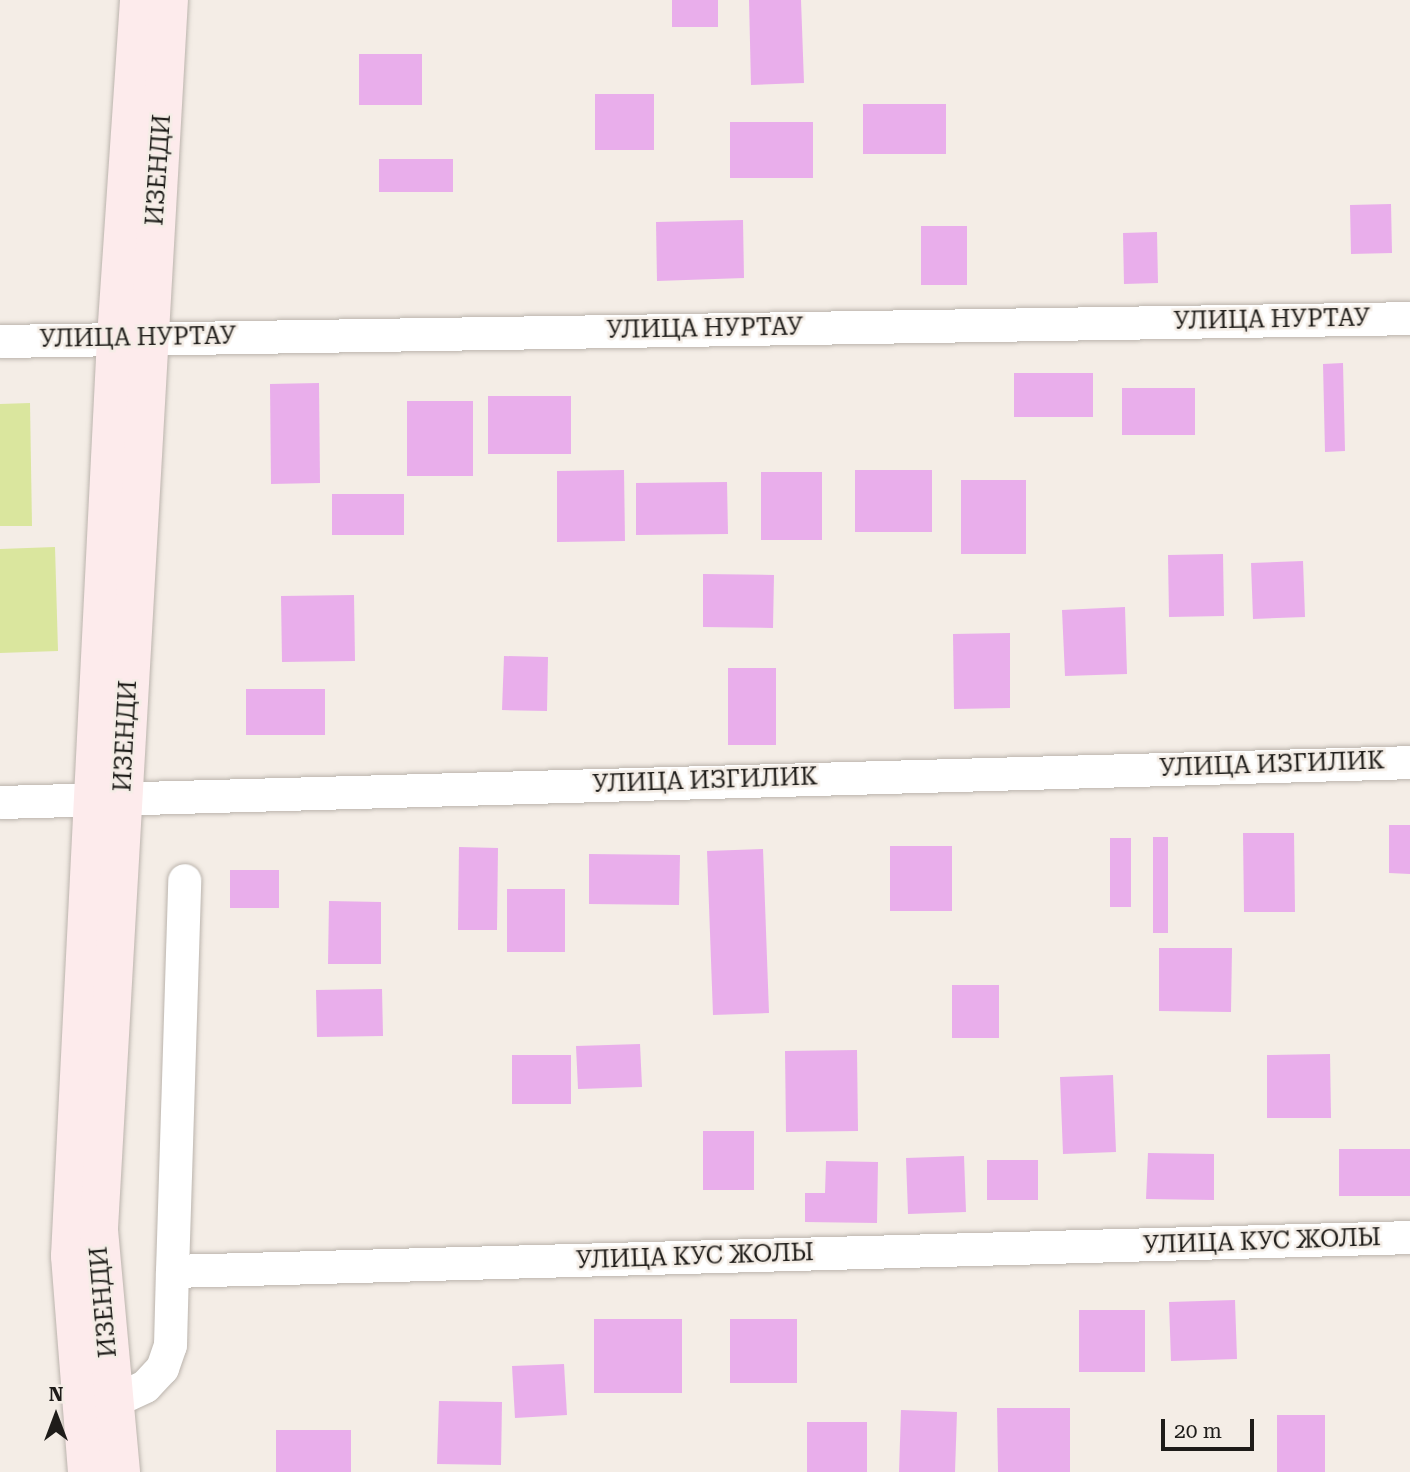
<!DOCTYPE html>
<meta charset="utf-8">
<style>
body{margin:0}
#map{position:relative;width:1410px;height:1472px;overflow:hidden;background:#f4ede6;font-family:"Roboto Serif",serif}
div>[style]{position:absolute}
[style*='--x']{left:calc(var(--x)*1px);top:calc(var(--y)*1px);width:calc(var(--w)*1px);rotate:calc(var(--a)*1deg)}
.green>*{inset:0;background:#dae69e}
.building>*{inset:0;background:#e9aeeb}
.roads{filter:drop-shadow(0 0 2px #bbb4ad) drop-shadow(0 0 2px #bbb4ad)}
.street>*{height:33px;margin:-16.5px;padding:0 16.5px;transform-origin:16.5px;border-radius:16.5px;background:#fff}
.secondary>*{height:38px;margin:-19px;padding:0 19px;transform-origin:19px;border-radius:19px;background:#fdebec}
span{translate:-50% -50%;white-space:nowrap;text-align:center;line-height:1.15;-webkit-text-stroke:5px #f4ede6;paint-order:stroke}
.street-label{font-size:24px;color:#1e1c19}
.north{position:absolute;left:21px;top:1381px;width:70px;height:70px;-webkit-text-stroke:5px #f4ede6;paint-order:stroke;rotate:0deg;font-size:19px;font-weight:700;line-height:28px;text-align:center;color:#1e1c19}
.north::after{content:'';display:block;margin:auto;width:24px;height:32px;background:#1e1c19;clip-path:polygon(50% 0,100% 100%,50% 72%,0 100%)}
.scale{position:absolute;left:1161px;top:1419px;width:93px;height:32px;box-sizing:border-box;border:4px solid #1e1c19;border-top:0;padding-left:9px;font-size:21px;line-height:24px;white-space:nowrap;color:#1e1c19;-webkit-text-stroke:5px #f4ede6;paint-order:stroke}
</style>
<div id="map">
<div class="green">
<div style="clip-path:polygon(30px 403px,32px 526px,0 526px,0 404px)"></div>
<div style="clip-path:polygon(55px 547px,58px 651px,0 653px,0 549px)"></div>
</div>
<div class="building">
<div style="clip-path:polygon(672px 0,718px 0,718px 27px,672px 27px)"></div>
<div style="clip-path:polygon(749px 0,801px 0,804px 83px,751px 85px)"></div>
<div style="clip-path:polygon(359px 54px,422px 54px,422px 105px,359px 105px)"></div>
<div style="clip-path:polygon(595px 94px,654px 94px,654px 150px,595px 150px)"></div>
<div style="clip-path:polygon(863px 104px,946px 104px,946px 154px,863px 154px)"></div>
<div style="clip-path:polygon(730px 122px,813px 122px,813px 178px,730px 178px)"></div>
<div style="clip-path:polygon(379px 159px,453px 159px,453px 192px,379px 192px)"></div>
<div style="clip-path:polygon(1391px 204px,1392px 253px,1351px 254px,1350px 205px)"></div>
<div style="clip-path:polygon(743px 220px,744px 278px,657px 281px,656px 222px)"></div>
<div style="clip-path:polygon(921px 226px,967px 226px,967px 285px,921px 285px)"></div>
<div style="clip-path:polygon(1157px 232px,1158px 283px,1124px 284px,1123px 233px)"></div>
<div style="clip-path:polygon(1343px 363px,1345px 451px,1325px 452px,1323px 364px)"></div>
<div style="clip-path:polygon(1014px 373px,1093px 373px,1093px 417px,1014px 417px)"></div>
<div style="clip-path:polygon(319px 383px,320px 483px,271px 484px,270px 384px)"></div>
<div style="clip-path:polygon(1122px 388px,1195px 388px,1195px 435px,1122px 435px)"></div>
<div style="clip-path:polygon(488px 396px,571px 396px,571px 454px,488px 454px)"></div>
<div style="clip-path:polygon(407px 401px,473px 401px,473px 476px,407px 476px)"></div>
<div style="clip-path:polygon(624px 470px,625px 541px,557px 542px,557px 471px)"></div>
<div style="clip-path:polygon(855px 470px,932px 470px,932px 532px,855px 532px)"></div>
<div style="clip-path:polygon(761px 472px,822px 472px,822px 540px,761px 540px)"></div>
<div style="clip-path:polygon(961px 480px,1026px 480px,1026px 554px,961px 554px)"></div>
<div style="clip-path:polygon(727px 482px,728px 534px,636px 535px,636px 483px)"></div>
<div style="clip-path:polygon(332px 494px,404px 494px,404px 535px,332px 535px)"></div>
<div style="clip-path:polygon(1223px 554px,1224px 616px,1169px 617px,1168px 555px)"></div>
<div style="clip-path:polygon(1303px 561px,1305px 617px,1253px 619px,1251px 563px)"></div>
<div style="clip-path:polygon(703px 574px,774px 575px,773px 628px,703px 627px)"></div>
<div style="clip-path:polygon(354px 595px,355px 661px,282px 662px,281px 596px)"></div>
<div style="clip-path:polygon(1125px 607px,1127px 674px,1065px 676px,1062px 610px)"></div>
<div style="clip-path:polygon(1010px 633px,1010px 708px,954px 709px,953px 634px)"></div>
<div style="clip-path:polygon(504px 656px,548px 657px,547px 711px,502px 710px)"></div>
<div style="clip-path:polygon(728px 668px,776px 668px,776px 745px,728px 745px)"></div>
<div style="clip-path:polygon(246px 689px,325px 689px,325px 735px,246px 735px)"></div>
<div style="clip-path:polygon(1389px 825px,1410px 825px,1410px 874px,1389px 873px)"></div>
<div style="clip-path:polygon(1243px 833px,1294px 833px,1295px 912px,1244px 912px)"></div>
<div style="clip-path:polygon(1153px 837px,1168px 837px,1168px 933px,1153px 933px)"></div>
<div style="clip-path:polygon(1110px 838px,1131px 838px,1131px 907px,1110px 907px)"></div>
<div style="clip-path:polygon(890px 846px,952px 846px,952px 911px,890px 911px)"></div>
<div style="clip-path:polygon(459px 847px,498px 848px,497px 930px,458px 930px)"></div>
<div style="clip-path:polygon(763px 849px,769px 1013px,713px 1015px,707px 851px)"></div>
<div style="clip-path:polygon(589px 854px,680px 855px,679px 905px,589px 904px)"></div>
<div style="clip-path:polygon(230px 870px,279px 870px,279px 908px,230px 908px)"></div>
<div style="clip-path:polygon(507px 889px,565px 889px,565px 952px,507px 952px)"></div>
<div style="clip-path:polygon(329px 901px,381px 902px,381px 964px,328px 964px)"></div>
<div style="clip-path:polygon(1159px 948px,1232px 948px,1231px 1012px,1159px 1011px)"></div>
<div style="clip-path:polygon(952px 985px,999px 985px,999px 1038px,952px 1038px)"></div>
<div style="clip-path:polygon(382px 989px,383px 1036px,317px 1037px,316px 990px)"></div>
<div style="clip-path:polygon(640px 1044px,642px 1087px,578px 1089px,576px 1046px)"></div>
<div style="clip-path:polygon(857px 1050px,858px 1131px,786px 1132px,785px 1051px)"></div>
<div style="clip-path:polygon(1330px 1054px,1331px 1118px,1267px 1118px,1267px 1055px)"></div>
<div style="clip-path:polygon(512px 1055px,571px 1055px,571px 1104px,512px 1104px)"></div>
<div style="clip-path:polygon(1113px 1075px,1116px 1152px,1063px 1154px,1060px 1077px)"></div>
<div style="clip-path:polygon(703px 1131px,754px 1131px,754px 1190px,703px 1190px)"></div>
<div style="clip-path:polygon(1339px 1149px,1410px 1149px,1410px 1196px,1339px 1196px)"></div>
<div style="clip-path:polygon(1148px 1153px,1214px 1154px,1214px 1200px,1146px 1199px)"></div>
<div style="clip-path:polygon(964px 1156px,966px 1212px,908px 1214px,906px 1158px)"></div>
<div style="clip-path:polygon(987px 1160px,1038px 1160px,1038px 1200px,987px 1200px)"></div>
<div style="clip-path:polygon(826px 1161px,878px 1162px,877px 1223px,805px 1222px,805px 1193px,825px 1193px)"></div>
<div style="clip-path:polygon(1235px 1300px,1237px 1359px,1171px 1361px,1169px 1302px)"></div>
<div style="clip-path:polygon(1079px 1310px,1145px 1310px,1145px 1372px,1079px 1372px)"></div>
<div style="clip-path:polygon(594px 1319px,682px 1319px,682px 1393px,594px 1393px)"></div>
<div style="clip-path:polygon(730px 1319px,797px 1319px,797px 1383px,730px 1383px)"></div>
<div style="clip-path:polygon(564px 1364px,567px 1415px,515px 1418px,512px 1366px)"></div>
<div style="clip-path:polygon(439px 1401px,502px 1402px,501px 1465px,437px 1464px)"></div>
<div style="clip-path:polygon(997px 1408px,1070px 1408px,1070px 1472px,998px 1472px)"></div>
<div style="clip-path:polygon(901px 1410px,957px 1412px,955px 1472px,899px 1472px)"></div>
<div style="clip-path:polygon(1277px 1415px,1325px 1415px,1325px 1472px,1277px 1472px)"></div>
<div style="clip-path:polygon(807px 1422px,867px 1422px,867px 1472px,807px 1472px)"></div>
<div style="clip-path:polygon(276px 1430px,351px 1430px,351px 1472px,276px 1472px)"></div>
</div>
<div class="roads">
<div class="street">
<div style="--x:0;--y:341;--w:1410;--a:-0.93"></div>
<div style="--x:0;--y:802;--w:1411;--a:-1.62"></div>
<div style="--x:172;--y:1271;--w:391;--a:-88.2"></div>
<div style="--x:92;--y:1404;--w:21;--a:-8"></div>
<div style="--x:113;--y:1401;--w:35;--a:-25"></div>
<div style="--x:145;--y:1386;--w:25;--a:-47"></div>
<div style="--x:162;--y:1368;--w:24;--a:-71"></div>
<div style="--x:170;--y:1345;--w:74;--a:-88.5"></div>
<div style="--x:172;--y:1271;--w:1238;--a:-1.57"></div>
</div>
<div class="secondary">
<div style="--x:87;--y:1472;--w:217;--a:-94.5"></div>
<div style="--x:70;--y:1256;--w:919;--a:-87.13"></div>
<div style="--x:116;--y:338;--w:339;--a:-86.1"></div>
<div style="--x:121;--y:1472;--w:245;--a:-95.2"></div>
<div style="--x:99;--y:1228;--w:1230;--a:-86.74"></div>
</div>
</div>
<div class="street-label">
<span style="left:159px;top:170px;rotate:-86deg">ИЗЕНДИ</span>
<span style="left:1272px;top:320px;rotate:-1deg">УЛИЦА НУРТАУ</span>
<span style="left:705px;top:329px;rotate:-1deg">УЛИЦА НУРТАУ</span>
<span style="left:138px;top:338px;rotate:-1deg">УЛИЦА НУРТАУ</span>
<span style="left:126px;top:736px;rotate:-87deg">ИЗЕНДИ</span>
<span style="left:1272px;top:765px;rotate:-2deg">УЛИЦА ИЗГИЛИК</span>
<span style="left:705px;top:781px;rotate:-2deg">УЛИЦА ИЗГИЛИК</span>
<span style="left:1262px;top:1242px;rotate:-2deg">УЛИЦА КУС ЖОЛЫ</span>
<span style="left:695px;top:1257px;rotate:-2deg">УЛИЦА КУС ЖОЛЫ</span>
<span style="left:104px;top:1302px;rotate:-95deg">ИЗЕНДИ</span>
</div>
<div class="north">N</div>
<div class="scale">20 m</div>
</div>
